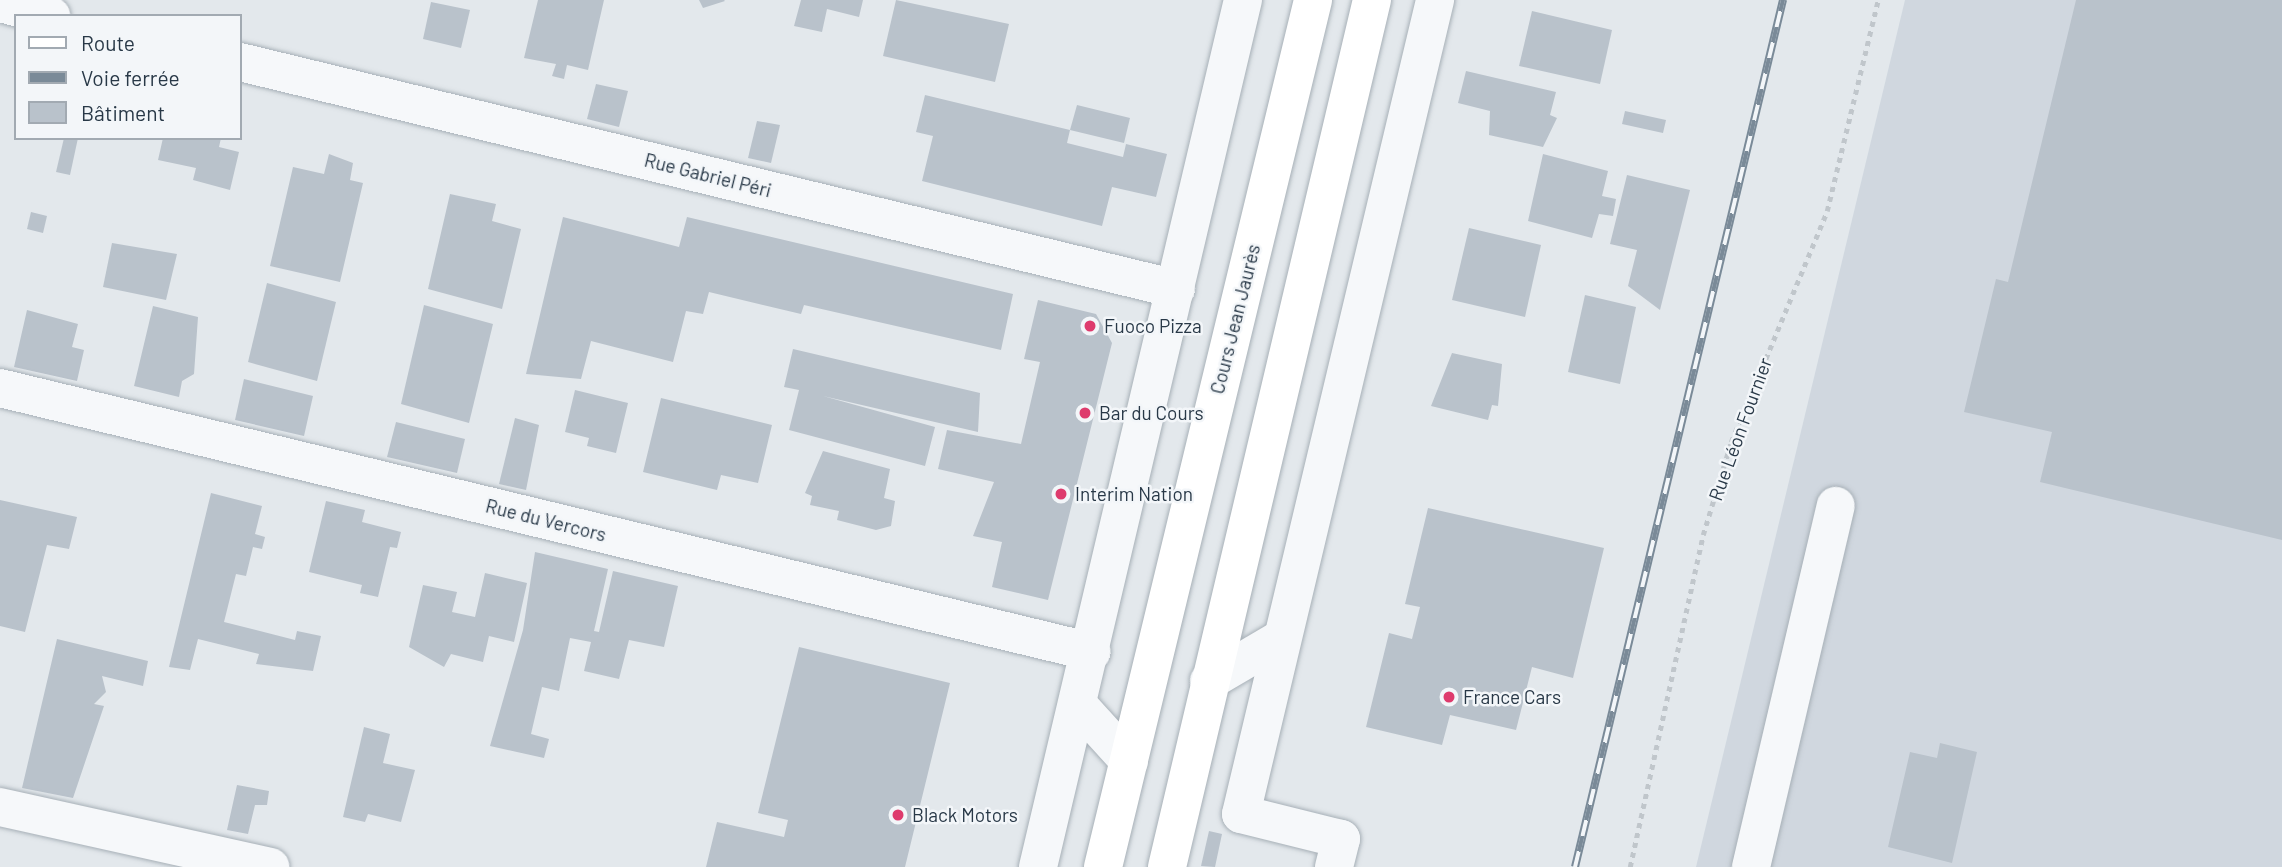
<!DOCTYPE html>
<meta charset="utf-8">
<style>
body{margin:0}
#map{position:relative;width:2282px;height:867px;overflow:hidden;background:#e3e8ec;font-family:Barlow,sans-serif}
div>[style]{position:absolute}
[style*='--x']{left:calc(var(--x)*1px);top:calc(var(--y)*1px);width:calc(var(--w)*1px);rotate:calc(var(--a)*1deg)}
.built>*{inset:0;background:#d0d7df}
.building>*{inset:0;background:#b9c2cb}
.path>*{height:4.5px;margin-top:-2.25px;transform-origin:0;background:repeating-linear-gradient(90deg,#c0c6cb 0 5px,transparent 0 10px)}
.roads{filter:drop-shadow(0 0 2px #a7b0b7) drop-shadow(0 0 2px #a7b0b7)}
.minor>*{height:38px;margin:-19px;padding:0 19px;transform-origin:19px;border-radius:19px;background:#f6f8fa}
.major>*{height:38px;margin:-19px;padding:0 19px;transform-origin:19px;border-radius:19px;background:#fff}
.rail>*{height:8px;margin-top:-4px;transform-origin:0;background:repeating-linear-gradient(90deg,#f3f6f9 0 16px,#7a8a98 0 32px);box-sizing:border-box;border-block:2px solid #7a8a98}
.dots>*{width:19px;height:19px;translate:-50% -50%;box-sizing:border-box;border:4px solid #f3f6f9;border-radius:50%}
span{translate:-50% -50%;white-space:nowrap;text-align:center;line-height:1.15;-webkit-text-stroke:5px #f3f6f9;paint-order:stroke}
.street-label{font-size:19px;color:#283847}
.poi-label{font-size:19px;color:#283847}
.left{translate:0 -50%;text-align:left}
.legend{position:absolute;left:14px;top:14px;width:228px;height:126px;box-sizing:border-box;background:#f3f6f9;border:2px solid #a2aab2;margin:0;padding:9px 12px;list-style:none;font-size:21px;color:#283847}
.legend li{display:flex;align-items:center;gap:14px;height:35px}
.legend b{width:35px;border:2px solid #a2aab2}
</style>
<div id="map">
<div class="built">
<div style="clip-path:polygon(1905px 0,2282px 0,2282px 867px,1696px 867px)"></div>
</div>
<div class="building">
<div style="clip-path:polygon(538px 0,604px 0,588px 70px,567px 65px,564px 79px,552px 76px,556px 64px,524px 58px)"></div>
<div style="clip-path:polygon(699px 0,724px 0,725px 1px,703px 8px)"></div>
<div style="clip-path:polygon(801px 0,863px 0,859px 17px,827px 9px,822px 32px,794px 26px)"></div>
<div style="clip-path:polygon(896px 0,1009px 24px,995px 82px,883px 56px)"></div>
<div style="clip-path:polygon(2076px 0,2282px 0,2282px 540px,2040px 482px,2052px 432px,1964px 412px,1996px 279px,2008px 282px)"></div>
<div style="clip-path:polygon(431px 2px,470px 10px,461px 48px,423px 39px)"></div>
<div style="clip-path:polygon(1532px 11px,1612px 30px,1600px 84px,1519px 66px)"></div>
<div style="clip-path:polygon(1466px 71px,1556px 92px,1550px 115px,1557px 118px,1543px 147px,1489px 135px,1490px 111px,1458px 103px)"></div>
<div style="clip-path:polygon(596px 84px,628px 91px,619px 127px,587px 119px)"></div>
<div style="clip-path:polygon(925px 95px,1070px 130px,1067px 143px,1123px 157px,1126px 144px,1167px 154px,1156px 197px,1112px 187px,1102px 226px,922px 181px,933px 136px,916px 132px)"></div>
<div style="clip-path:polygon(1077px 105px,1130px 118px,1124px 143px,1070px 130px)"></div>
<div style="clip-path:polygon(1625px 111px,1666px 120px,1663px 133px,1622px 124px)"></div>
<div style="clip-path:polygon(757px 121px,780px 125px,771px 163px,748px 158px)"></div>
<div style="clip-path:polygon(64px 138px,78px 138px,70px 175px,56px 172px)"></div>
<div style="clip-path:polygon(163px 138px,221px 138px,219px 147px,239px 152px,230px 190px,193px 180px,196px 168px,158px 160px)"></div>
<div style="clip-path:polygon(329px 154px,353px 163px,350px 180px,363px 183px,340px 282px,270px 266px,293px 167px,324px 174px)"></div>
<div style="clip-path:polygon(1543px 154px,1608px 171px,1602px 196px,1616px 199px,1613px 216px,1599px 214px,1592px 238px,1528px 221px)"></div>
<div style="clip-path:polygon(1627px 175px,1690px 190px,1660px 310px,1628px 286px,1637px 250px,1610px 244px)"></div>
<div style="clip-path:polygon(450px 194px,496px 204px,492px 221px,521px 229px,502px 309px,428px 289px)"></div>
<div style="clip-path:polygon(31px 212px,47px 216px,43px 233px,27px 229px)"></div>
<div style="clip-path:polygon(563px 217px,679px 247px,687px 217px,1013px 294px,1001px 350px,804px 305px,801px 314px,709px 292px,703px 314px,686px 311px,673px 362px,591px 341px,581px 379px,526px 374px)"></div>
<div style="clip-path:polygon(1469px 228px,1541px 245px,1525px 317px,1452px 300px)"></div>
<div style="clip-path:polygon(112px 243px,177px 254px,166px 300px,103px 287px)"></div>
<div style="clip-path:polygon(267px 283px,336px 302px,317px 381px,248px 362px)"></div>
<div style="clip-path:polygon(1585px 295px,1636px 307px,1620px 384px,1568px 372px)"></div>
<div style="clip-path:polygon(1038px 300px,1096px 314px,1112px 343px,1048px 600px,992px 587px,1002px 542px,973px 536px,994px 482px,938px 469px,947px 430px,1021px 444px,1040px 362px,1024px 359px)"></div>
<div style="clip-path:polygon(424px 305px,493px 324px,469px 423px,401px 404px)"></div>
<div style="clip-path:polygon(153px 306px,198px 317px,194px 374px,182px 381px,179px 397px,134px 386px)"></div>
<div style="clip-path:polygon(27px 310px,78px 324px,72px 347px,84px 350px,77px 381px,14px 367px)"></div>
<div style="clip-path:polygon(793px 349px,980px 393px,978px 432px,823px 396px,935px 427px,925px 466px,789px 430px,799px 390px,784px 387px)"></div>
<div style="clip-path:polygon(1452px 353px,1502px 364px,1498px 406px,1492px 405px,1488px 420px,1431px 406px)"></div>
<div style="clip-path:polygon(244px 379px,313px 396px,304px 436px,235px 420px)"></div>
<div style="clip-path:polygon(575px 390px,628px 403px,616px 453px,587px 446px,589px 438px,565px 432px)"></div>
<div style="clip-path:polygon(661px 398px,772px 425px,758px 483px,721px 475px,717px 490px,643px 472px)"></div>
<div style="clip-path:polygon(515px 418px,539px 425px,526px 490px,499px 484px)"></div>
<div style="clip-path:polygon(396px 422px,465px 439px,457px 473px,387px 457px)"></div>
<div style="clip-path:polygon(823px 451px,890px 469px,884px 498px,895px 501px,891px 526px,876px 530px,837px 520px,839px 511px,810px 505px,812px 496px,805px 493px)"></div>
<div style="clip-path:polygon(211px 493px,262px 506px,255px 534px,265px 537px,262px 549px,253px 547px,246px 576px,236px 574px,224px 622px,295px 640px,297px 631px,321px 636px,313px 671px,256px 664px,259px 654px,198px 639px,190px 670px,169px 667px)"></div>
<div style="clip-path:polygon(0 500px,77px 517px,69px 549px,47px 545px,25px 632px,0 626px)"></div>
<div style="clip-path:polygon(326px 501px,365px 510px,362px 522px,401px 532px,397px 548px,390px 547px,378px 597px,360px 593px,362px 585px,309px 572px)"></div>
<div style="clip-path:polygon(1428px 508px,1604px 548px,1573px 678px,1532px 667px,1516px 730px,1450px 715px,1442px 745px,1366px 727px,1389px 633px,1412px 639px,1420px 607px,1405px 604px)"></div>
<div style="clip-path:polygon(535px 552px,608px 569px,594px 631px,599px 632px,613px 571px,678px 586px,664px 647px,629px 640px,619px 679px,584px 671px,591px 642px,570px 638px,559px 691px,542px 687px,531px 734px,549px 739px,544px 758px,490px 746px,523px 630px)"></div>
<div style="clip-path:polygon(485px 573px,527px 583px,514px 642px,489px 636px,483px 662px,451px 654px,444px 667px,409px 647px,423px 585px,457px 592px,452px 612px,475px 617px)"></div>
<div style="clip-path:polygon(57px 639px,148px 661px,143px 686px,102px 676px,106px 692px,94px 704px,104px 706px,73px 798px,22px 788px)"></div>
<div style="clip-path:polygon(799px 647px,950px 683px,905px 867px,706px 867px,717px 822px,784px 837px,788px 820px,758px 813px)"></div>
<div style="clip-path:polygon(364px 727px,390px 734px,383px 763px,415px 770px,401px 822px,368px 814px,365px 822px,343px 817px)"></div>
<div style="clip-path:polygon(1940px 743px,1977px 752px,1952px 863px,1888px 847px,1910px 752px,1937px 758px)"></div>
<div style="clip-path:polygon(237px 785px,269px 791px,267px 805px,255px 805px,248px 834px,227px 830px)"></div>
<div style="clip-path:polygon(1209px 831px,1222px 834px,1215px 867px,1201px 866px)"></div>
</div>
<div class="path">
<div style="--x:1630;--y:867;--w:340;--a:-77.6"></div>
<div style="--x:1703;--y:535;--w:97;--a:-73.2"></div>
<div style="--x:1731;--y:442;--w:250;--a:-67.4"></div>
<div style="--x:1827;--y:211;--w:217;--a:-76.4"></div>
</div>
<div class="roads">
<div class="minor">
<div style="--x:0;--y:3;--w:53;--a:14.3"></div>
<div style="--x:240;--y:62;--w:963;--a:13.63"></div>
<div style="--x:0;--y:388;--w:1123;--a:13.59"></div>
<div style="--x:1209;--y:681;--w:81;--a:-30.4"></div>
<div style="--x:1080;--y:707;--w:73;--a:47.8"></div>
<div style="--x:0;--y:807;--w:277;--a:12.5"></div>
<div style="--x:1038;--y:867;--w:891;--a:-76.7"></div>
<div style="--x:1334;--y:867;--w:29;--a:-76"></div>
<div style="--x:1341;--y:839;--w:103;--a:-166"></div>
<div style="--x:1241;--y:814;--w:837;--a:-76.59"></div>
<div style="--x:1751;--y:867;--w:371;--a:-76.8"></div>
</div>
<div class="major">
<div style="--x:1103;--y:867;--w:892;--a:-76.38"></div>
<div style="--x:1167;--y:867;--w:891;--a:-76.7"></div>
</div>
</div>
<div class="rail">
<div style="--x:1575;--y:867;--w:892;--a:-76.51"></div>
</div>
<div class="dots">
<div style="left:1090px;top:326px;background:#de3b6d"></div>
<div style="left:1085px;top:413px;background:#de3b6d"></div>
<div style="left:1061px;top:494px;background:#de3b6d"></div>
<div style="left:1449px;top:697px;background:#de3b6d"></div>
<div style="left:898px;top:815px;background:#de3b6d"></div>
</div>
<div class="street-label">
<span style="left:708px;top:175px;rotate:14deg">Rue Gabriel Péri</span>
<span style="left:1235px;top:319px;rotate:-76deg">Cours Jean Jaurès</span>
<span style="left:1740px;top:429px;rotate:-70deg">Rue Léon Fournier</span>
<span style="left:546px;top:520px;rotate:14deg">Rue du Vercors</span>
</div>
<div class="poi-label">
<span class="left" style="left:1104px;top:326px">Fuoco Pizza</span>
<span class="left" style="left:1099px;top:413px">Bar du Cours</span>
<span class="left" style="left:1075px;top:494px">Interim Nation</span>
<span class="left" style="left:1463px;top:697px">France Cars</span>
<span class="left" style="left:912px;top:815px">Black Motors</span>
</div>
<ul class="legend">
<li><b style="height:9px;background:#fff"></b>Route</li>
<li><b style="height:9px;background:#7a8a98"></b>Voie ferrée</li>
<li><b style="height:19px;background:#b9c2cb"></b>Bâtiment</li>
</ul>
</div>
